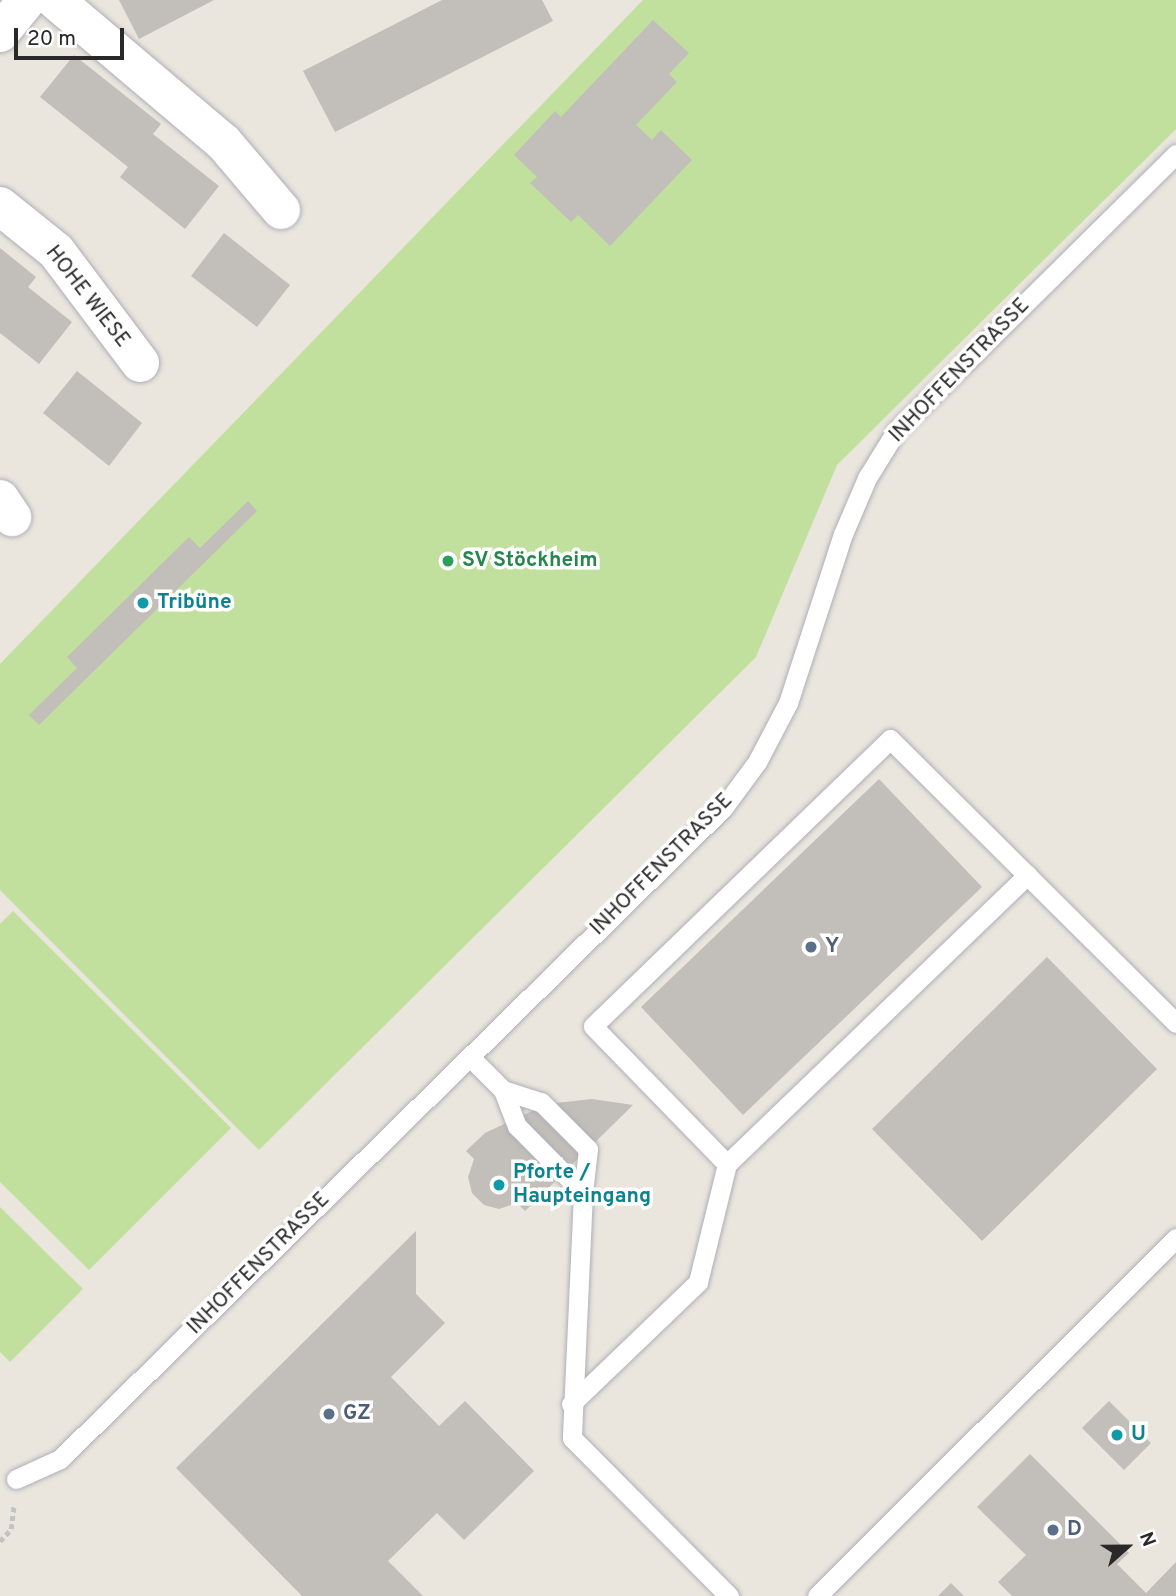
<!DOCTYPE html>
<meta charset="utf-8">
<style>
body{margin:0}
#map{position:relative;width:1176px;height:1596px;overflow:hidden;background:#eae5dd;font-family:Overpass,sans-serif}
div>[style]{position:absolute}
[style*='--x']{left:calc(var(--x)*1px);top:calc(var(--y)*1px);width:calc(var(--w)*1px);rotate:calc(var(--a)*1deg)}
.pitch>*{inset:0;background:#c2e09d}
.building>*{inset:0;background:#c2beb9}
.path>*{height:4.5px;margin-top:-2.25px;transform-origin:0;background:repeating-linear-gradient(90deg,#c3c3c3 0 5px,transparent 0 8.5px)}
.roads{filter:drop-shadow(0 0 2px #aeafb8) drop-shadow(0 0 2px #aeafb8)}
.service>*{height:19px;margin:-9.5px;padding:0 9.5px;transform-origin:9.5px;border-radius:9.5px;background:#fff}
.minor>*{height:38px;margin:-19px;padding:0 19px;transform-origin:19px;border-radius:19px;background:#fff}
.dots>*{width:19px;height:19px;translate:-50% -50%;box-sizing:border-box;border:4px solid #fff;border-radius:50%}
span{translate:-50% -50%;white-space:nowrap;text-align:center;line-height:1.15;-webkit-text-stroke:7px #fff;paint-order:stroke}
.street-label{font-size:21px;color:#292929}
.leisure-label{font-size:21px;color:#27864d;font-weight:700}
.left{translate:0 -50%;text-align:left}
.culture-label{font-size:21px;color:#0d838f;font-weight:700}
.service-label{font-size:21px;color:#4e5e75;font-weight:700}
.north{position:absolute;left:1092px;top:1512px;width:70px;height:70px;-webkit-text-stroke:5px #fff;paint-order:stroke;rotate:69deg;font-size:19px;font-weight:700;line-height:28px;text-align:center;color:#292929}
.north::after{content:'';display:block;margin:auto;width:24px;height:32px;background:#292929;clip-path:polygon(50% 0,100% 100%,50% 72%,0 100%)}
.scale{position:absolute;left:14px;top:28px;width:110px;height:32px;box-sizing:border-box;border:4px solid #292929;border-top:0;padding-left:9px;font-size:21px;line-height:24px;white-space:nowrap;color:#292929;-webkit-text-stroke:5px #fff;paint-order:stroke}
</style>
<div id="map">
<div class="pitch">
<div style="clip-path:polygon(643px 0,1176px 0,1176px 129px,837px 465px,756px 657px,259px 1150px,0 890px,0 664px)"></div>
<div style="clip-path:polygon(13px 911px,231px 1128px,89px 1270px,0 1182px,0 924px)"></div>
<div style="clip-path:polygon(0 1207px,83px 1289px,10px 1362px,0 1352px)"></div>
</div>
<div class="building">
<div style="clip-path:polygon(119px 0,214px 0,139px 39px)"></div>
<div style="clip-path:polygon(442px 0,542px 0,553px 21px,335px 132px,303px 71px)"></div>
<div style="clip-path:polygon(653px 20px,689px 53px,669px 74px,677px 82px,636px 125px,652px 140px,661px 130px,692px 160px,610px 246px,578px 215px,571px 222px,530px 183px,537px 177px,514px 155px,555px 111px,561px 117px)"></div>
<div style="clip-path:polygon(74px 55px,161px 124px,153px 134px,219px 186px,185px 229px,120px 177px,128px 167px,40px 97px)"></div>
<div style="clip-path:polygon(224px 233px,290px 285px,257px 327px,191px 276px)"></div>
<div style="clip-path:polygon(0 248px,36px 277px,28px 287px,72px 322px,39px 364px,0 333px)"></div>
<div style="clip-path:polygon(77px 371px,142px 423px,109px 466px,43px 413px)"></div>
<div style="clip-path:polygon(248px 501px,257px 511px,39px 725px,29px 715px,77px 668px,67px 657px,189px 537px,200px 548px)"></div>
<div style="clip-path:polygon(879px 779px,982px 887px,743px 1115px,641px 1007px)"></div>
<div style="clip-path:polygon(1047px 957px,1157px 1069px,982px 1241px,872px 1129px)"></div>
<div style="clip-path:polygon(592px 1099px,633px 1105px,525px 1211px,517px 1203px,499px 1209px,484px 1205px,472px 1193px,468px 1177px,474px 1159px,466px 1151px,485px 1133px,547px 1104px)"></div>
<div style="clip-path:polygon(416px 1231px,416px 1294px,445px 1323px,391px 1377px,439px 1426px,465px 1401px,534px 1471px,464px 1540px,437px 1513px,388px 1561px,423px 1596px,302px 1596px,176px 1468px)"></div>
<div style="clip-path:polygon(1109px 1401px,1151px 1443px,1124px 1470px,1082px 1428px)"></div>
<div style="clip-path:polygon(1030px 1454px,1129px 1553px,1117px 1564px,1146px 1593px,1176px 1562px,1176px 1596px,1012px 1596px,998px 1582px,1026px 1555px,977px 1507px)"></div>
<div style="clip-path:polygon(951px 1583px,964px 1596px,938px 1596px)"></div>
</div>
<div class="path">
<div style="--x:0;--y:1541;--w:16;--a:-47"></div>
<div style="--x:11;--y:1529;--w:25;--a:-83"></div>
</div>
<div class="roads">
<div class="service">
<div style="--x:470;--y:1057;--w:47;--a:45"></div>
<div style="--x:503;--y:1090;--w:39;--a:69"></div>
<div style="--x:517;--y:1126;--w:94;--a:45.4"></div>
<div style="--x:583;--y:1193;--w:245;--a:92.6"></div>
<div style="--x:572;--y:1438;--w:223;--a:45.2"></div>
<div style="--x:503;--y:1090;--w:40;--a:18"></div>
<div style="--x:541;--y:1102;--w:66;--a:45"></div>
<div style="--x:588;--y:1149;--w:44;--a:96.5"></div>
<div style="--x:727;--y:1164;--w:192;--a:-134.2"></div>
<div style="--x:593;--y:1026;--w:413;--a:-44"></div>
<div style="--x:890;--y:739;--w:403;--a:44.8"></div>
<div style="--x:571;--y:1404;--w:176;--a:-43.8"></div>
<div style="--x:698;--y:1282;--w:122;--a:-76.2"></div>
<div style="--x:727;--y:1164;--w:417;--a:-43.9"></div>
<div style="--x:16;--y:1479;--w:48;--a:-24.4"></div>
<div style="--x:60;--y:1459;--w:929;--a:-44.48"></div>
<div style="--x:723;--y:808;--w:57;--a:-53.5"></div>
<div style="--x:757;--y:762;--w:67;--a:-62.3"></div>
<div style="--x:788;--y:703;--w:178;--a:-72"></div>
<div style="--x:843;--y:534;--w:61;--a:-66.8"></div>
<div style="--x:867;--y:478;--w:55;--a:-58.3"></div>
<div style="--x:896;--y:431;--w:394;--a:-44.7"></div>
<div style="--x:817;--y:1596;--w:507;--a:-44.92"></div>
</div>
<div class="minor">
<div style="--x:55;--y:0;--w:221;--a:40.2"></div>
<div style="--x:224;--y:143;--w:88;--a:49.6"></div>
<div style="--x:0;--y:33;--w:43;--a:-50.7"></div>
<div style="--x:0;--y:206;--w:72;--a:38.8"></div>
<div style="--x:56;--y:251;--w:140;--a:53.1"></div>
<div style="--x:0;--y:499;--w:22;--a:56"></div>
</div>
</div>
<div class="dots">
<div style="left:448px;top:561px;background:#2e9e5b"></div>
<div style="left:143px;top:603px;background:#0f9aa8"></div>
<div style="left:811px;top:947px;background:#5c6f8a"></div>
<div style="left:499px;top:1185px;background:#0f9aa8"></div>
<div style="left:329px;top:1414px;background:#5c6f8a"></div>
<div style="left:1117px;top:1435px;background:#0f9aa8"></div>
<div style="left:1053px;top:1530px;background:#5c6f8a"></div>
</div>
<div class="street-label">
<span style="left:87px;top:297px;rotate:52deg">HOHE WIESE</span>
<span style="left:960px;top:371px;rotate:-46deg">INHOFFENSTRASSE</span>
<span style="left:662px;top:865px;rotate:-45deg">INHOFFENSTRASSE</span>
<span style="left:259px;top:1264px;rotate:-45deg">INHOFFENSTRASSE</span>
</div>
<div class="leisure-label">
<span class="left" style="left:462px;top:561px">SV Stöckheim</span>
</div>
<div class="culture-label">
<span class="left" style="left:157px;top:603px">Tribüne</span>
<span class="left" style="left:513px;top:1185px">Pforte /<br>Haupteingang</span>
<span class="left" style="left:1131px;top:1435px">U</span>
</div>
<div class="service-label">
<span class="left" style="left:825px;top:947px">Y</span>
<span class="left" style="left:343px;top:1414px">GZ</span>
<span class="left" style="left:1067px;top:1530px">D</span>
</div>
<div class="north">N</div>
<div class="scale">20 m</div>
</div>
